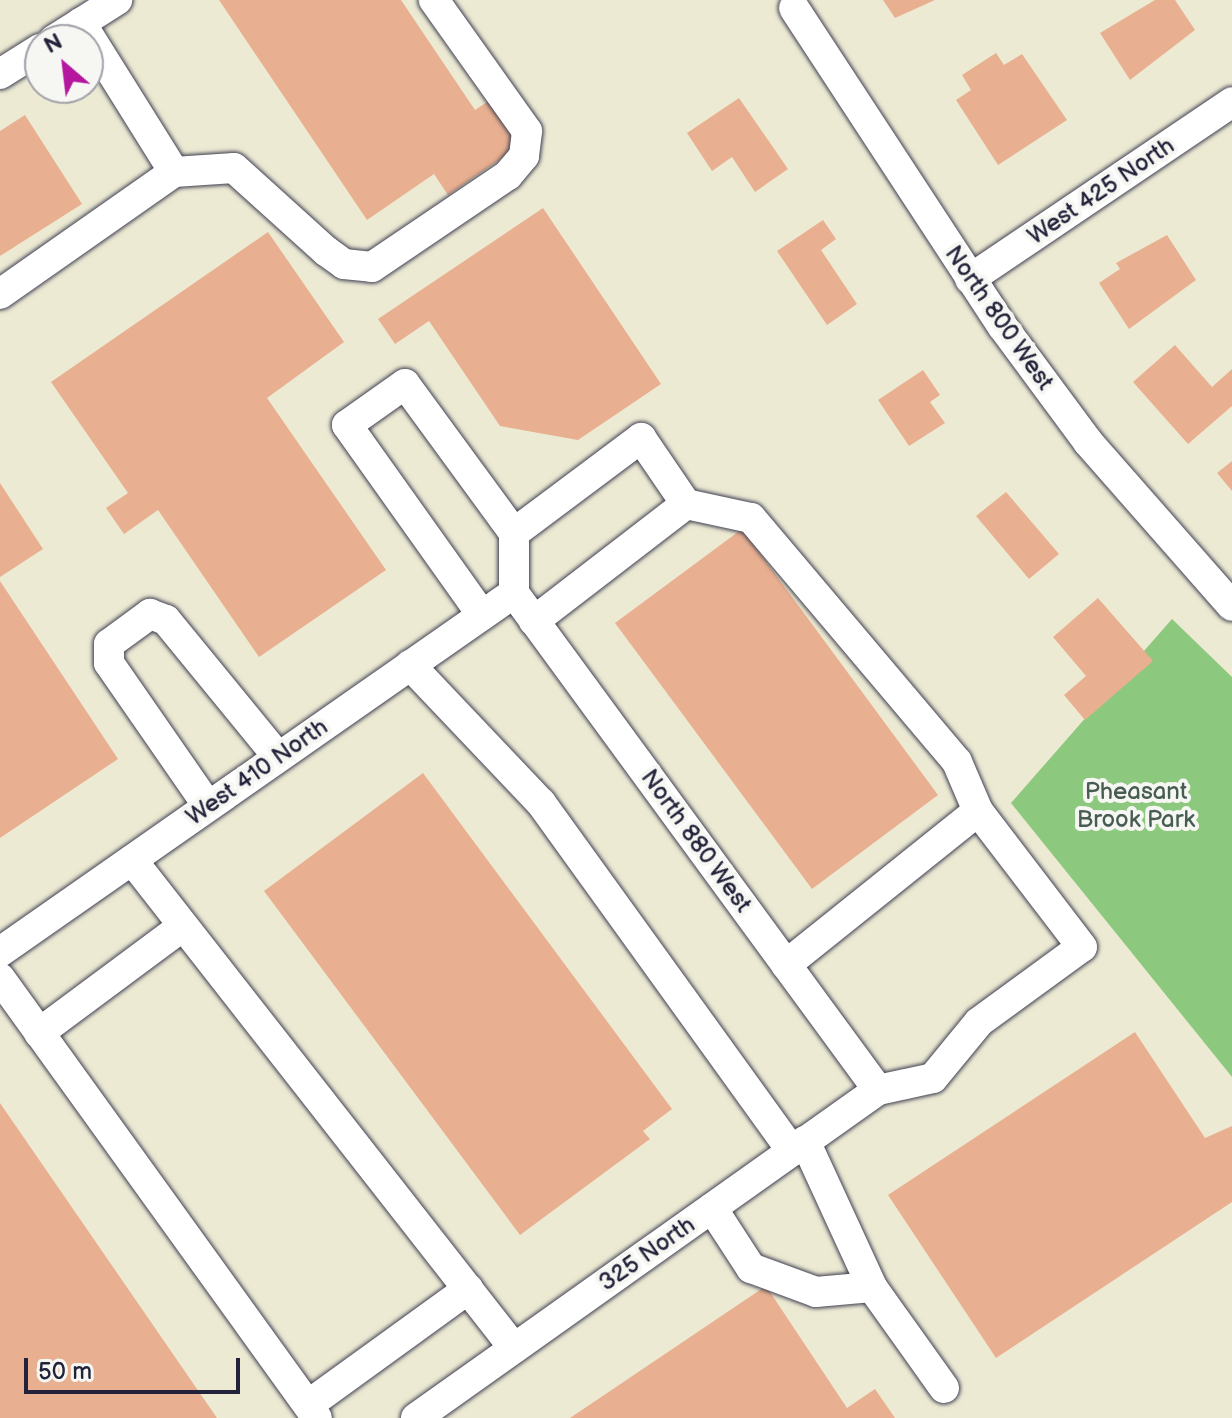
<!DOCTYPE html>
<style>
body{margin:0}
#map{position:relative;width:1232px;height:1418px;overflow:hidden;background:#edead4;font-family:"Balsamiq Sans",sans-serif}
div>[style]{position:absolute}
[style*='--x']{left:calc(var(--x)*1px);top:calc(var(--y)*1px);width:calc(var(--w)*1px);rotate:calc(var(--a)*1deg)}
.green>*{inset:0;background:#8cc87e}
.building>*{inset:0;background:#e8b090}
.roads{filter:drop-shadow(0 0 2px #404052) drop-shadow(0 0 2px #404052)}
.minor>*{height:30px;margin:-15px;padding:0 15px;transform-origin:15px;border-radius:15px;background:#fff}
span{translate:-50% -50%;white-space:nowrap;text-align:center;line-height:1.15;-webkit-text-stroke:8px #f6f6f2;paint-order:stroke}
.street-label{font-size:24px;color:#22223b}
.park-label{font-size:24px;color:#475c52}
.north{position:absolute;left:24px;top:24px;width:80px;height:80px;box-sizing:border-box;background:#f6f6f2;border:2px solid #a1a1a9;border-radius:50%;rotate:332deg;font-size:22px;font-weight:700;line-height:32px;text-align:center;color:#22223b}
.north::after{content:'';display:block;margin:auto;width:28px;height:36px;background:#b5179e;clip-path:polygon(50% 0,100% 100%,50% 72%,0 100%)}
.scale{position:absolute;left:24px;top:1358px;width:216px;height:36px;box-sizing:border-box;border:4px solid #22223b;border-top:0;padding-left:10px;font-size:24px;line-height:28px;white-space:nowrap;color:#22223b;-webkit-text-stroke:6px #f6f6f2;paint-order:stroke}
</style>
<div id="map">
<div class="green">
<div style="clip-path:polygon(1172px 619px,1232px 677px,1232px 1077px,1011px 803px)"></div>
</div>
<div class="building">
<div style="clip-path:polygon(219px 0,401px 0,475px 110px,493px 98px,524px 143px,448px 195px,434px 174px,367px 220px)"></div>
<div style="clip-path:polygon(883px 0,935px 0,895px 18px)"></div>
<div style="clip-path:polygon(1155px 0,1175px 0,1195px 30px,1130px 80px,1100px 33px)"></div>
<div style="clip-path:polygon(996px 53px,1004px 65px,1022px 54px,1067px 120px,998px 165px,956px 100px,971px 90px,962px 75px)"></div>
<div style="clip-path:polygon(739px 98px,788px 169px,755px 192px,732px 157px,712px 171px,687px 133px)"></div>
<div style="clip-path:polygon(25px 115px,82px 204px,0 256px,0 131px)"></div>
<div style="clip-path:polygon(543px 208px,661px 384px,578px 440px,500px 426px,429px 321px,395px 344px,378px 319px)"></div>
<div style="clip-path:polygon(823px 220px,836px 239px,821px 250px,857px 304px,827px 325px,777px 251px)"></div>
<div style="clip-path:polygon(268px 232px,344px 342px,267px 398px,386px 570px,259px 657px,158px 510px,124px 534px,106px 508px,128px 493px,51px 382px)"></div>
<div style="clip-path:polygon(1167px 235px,1196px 280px,1129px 329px,1099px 283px,1120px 269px,1116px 263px)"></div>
<div style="clip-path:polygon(1175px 345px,1212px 387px,1232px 369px,1232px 406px,1188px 444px,1133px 382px)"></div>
<div style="clip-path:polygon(923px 370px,940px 395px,930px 402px,945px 423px,909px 446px,878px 400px)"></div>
<div style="clip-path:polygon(1232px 461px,1232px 491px,1217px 473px)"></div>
<div style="clip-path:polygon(0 483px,43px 549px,0 577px)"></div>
<div style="clip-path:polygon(1006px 492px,1059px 554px,1029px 579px,976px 516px)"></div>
<div style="clip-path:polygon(742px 529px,938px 795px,812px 889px,615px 623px)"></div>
<div style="clip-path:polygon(0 581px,118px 759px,0 838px)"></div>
<div style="clip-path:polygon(1098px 598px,1153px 661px,1085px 720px,1064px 695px,1086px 676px,1053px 637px)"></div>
<div style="clip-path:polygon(423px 773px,672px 1109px,643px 1131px,650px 1139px,520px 1235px,264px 891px)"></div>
<div style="clip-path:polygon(1135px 1032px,1205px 1138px,1232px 1126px,1232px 1202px,996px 1358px,888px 1195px)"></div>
<div style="clip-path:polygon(0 1103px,217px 1418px,0 1418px)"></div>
<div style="clip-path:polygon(766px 1286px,847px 1408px,875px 1389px,895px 1418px,570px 1418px)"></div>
</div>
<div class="roads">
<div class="minor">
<div style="--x:794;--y:8;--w:381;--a:56.8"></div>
<div style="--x:1003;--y:327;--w:143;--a:53.5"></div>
<div style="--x:1088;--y:442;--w:218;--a:48.7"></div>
<div style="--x:54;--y:40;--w:75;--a:-32.4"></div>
<div style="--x:0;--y:74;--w:47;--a:-32"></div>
<div style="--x:174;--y:172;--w:60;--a:-3.8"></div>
<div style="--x:234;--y:168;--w:124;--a:42.1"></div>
<div style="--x:326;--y:251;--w:22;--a:36"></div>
<div style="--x:344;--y:264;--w:28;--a:6"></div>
<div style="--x:372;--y:267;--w:164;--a:-34.1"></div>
<div style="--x:508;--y:175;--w:25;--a:-50"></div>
<div style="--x:524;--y:156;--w:25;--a:-83"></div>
<div style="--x:527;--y:131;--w:161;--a:-125.4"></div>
<div style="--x:970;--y:279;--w:316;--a:-34"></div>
<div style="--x:0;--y:294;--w:213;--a:-35"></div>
<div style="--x:174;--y:172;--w:176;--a:-122"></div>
<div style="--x:686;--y:504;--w:66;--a:12.2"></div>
<div style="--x:751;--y:518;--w:319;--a:49.8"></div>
<div style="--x:957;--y:762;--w:53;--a:66.8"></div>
<div style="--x:514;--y:593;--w:616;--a:53.78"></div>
<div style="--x:514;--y:593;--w:60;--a:-90"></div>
<div style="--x:514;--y:533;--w:159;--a:-36.8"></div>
<div style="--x:641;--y:438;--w:80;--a:55.7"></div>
<div style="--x:686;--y:504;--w:192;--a:142.4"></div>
<div style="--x:482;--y:615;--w:233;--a:-125.4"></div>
<div style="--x:347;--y:425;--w:71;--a:-35.3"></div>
<div style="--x:405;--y:384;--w:185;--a:53.8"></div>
<div style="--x:410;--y:665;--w:190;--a:46.5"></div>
<div style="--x:541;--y:803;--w:429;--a:54.2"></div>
<div style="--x:208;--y:806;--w:174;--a:-124.7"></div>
<div style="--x:109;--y:663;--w:19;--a:-90"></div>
<div style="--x:109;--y:644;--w:51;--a:-36.2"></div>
<div style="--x:150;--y:614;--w:17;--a:21"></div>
<div style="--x:166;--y:620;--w:177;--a:50.7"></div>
<div style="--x:132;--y:860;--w:620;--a:51.95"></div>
<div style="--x:0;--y:952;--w:627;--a:-34.93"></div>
<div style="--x:0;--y:978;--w:542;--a:54.23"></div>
<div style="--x:39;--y:1033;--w:179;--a:-36.6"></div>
<div style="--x:805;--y:1141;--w:161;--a:65.3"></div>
<div style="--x:712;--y:1208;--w:72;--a:57"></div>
<div style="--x:751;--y:1268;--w:69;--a:20.3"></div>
<div style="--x:816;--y:1292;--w:56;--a:-5.1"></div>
<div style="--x:872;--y:1287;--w:124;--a:54.5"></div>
<div style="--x:308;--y:1405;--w:198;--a:-35.9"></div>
<div style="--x:416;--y:1418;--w:567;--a:-35.37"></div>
<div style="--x:878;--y:1090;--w:56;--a:-12.3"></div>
<div style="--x:933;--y:1078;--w:72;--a:-50.6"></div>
<div style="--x:979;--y:1022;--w:127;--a:-36.1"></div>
<div style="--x:1082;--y:947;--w:171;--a:-127.4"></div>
<div style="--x:978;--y:811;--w:246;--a:141.3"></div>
</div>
</div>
<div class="street-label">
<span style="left:1101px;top:191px;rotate:-34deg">West 425 North</span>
<span style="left:999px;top:318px;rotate:55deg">North 800 West</span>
<span style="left:257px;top:772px;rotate:-35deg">West 410 North</span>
<span style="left:696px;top:841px;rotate:54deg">North 880 West</span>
<span style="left:647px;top:1254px;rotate:-35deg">325 North</span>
</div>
<div class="park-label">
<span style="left:1136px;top:806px">Pheasant<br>Brook Park</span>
</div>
<div class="north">N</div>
<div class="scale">50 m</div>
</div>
